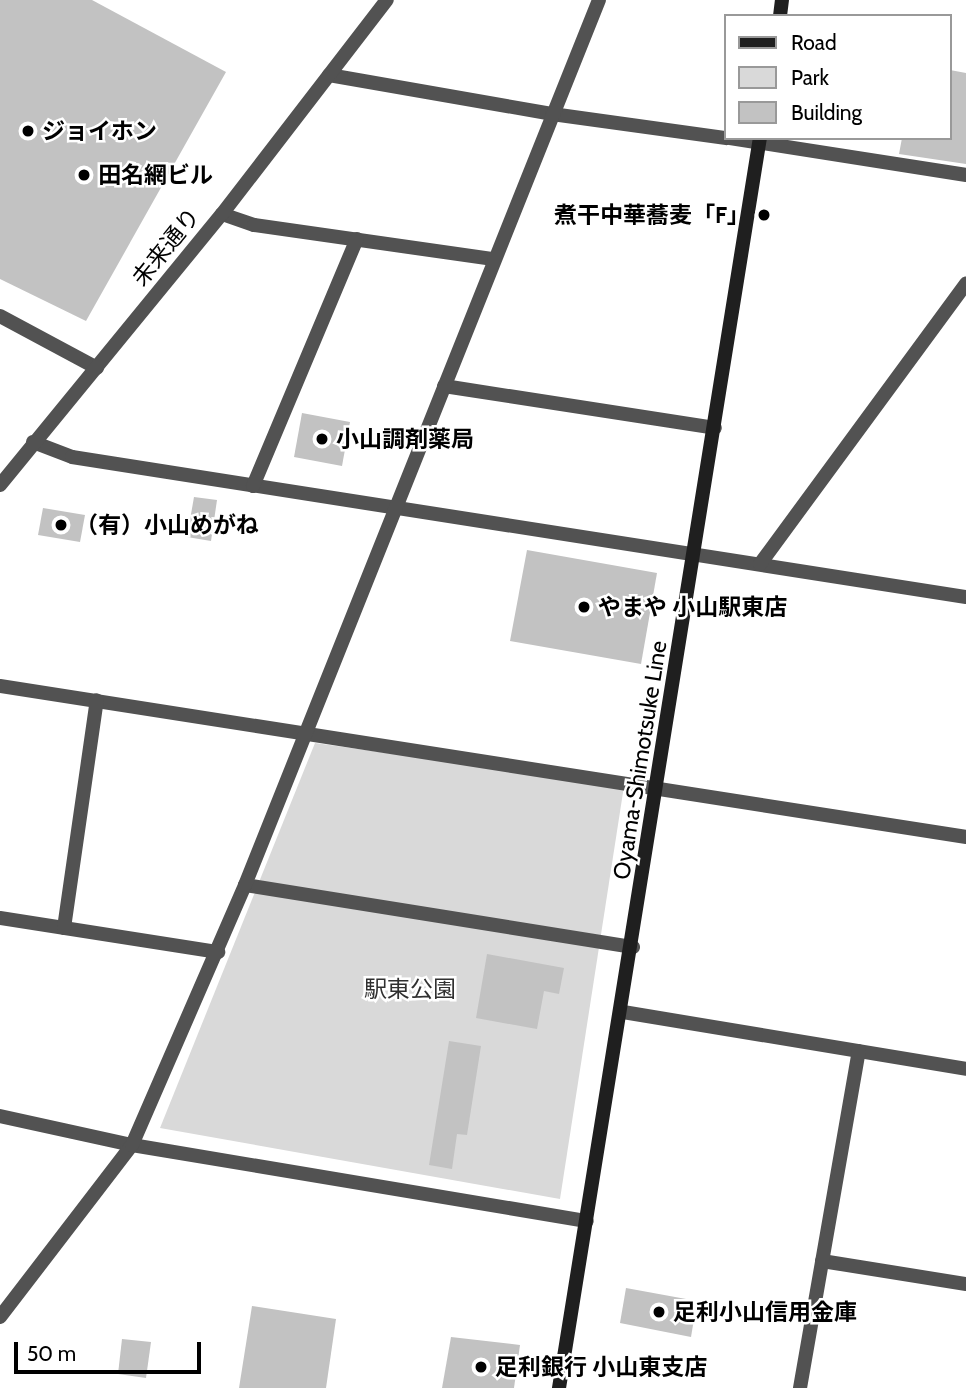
<!DOCTYPE html>
<meta charset="utf-8">
<style>
body{margin:0}
#map{position:relative;width:966px;height:1388px;overflow:hidden;background:#fff;font-family:Cabin,"Noto Sans JP",sans-serif}
div>[style]{position:absolute}
[style*='--x']{left:calc(var(--x)*1px);top:calc(var(--y)*1px);width:calc(var(--w)*1px);rotate:calc(var(--a)*1deg)}
.green>*{inset:0;background:#d9d9d9}
.building>*{inset:0;background:#c2c2c2}
.service>*{height:14px;margin:-7px;padding:0 7px;transform-origin:7px;border-radius:7px;background:#525252}
.minor>*{height:14px;margin:-7px;padding:0 7px;transform-origin:7px;border-radius:7px;background:#525252}
.tertiary>*{height:14px;margin:-7px;padding:0 7px;transform-origin:7px;border-radius:7px;background:#525252}
.secondary>*{height:14px;margin:-7px;padding:0 7px;transform-origin:7px;border-radius:7px;background:#1f1f1f}
.dots>*{width:19px;height:19px;translate:-50% -50%;box-sizing:border-box;border:4px solid #fff;border-radius:50%}
span{translate:-50% -50%;white-space:nowrap;text-align:center;line-height:1.15;-webkit-text-stroke:5px #fff;paint-order:stroke}
.poi-label{font-size:23px;color:#000;font-weight:700}
.left{translate:0 -50%;text-align:left}
.right{translate:-100% -50%;text-align:right}
.street-label{font-size:23px;color:#000}
.park-label{font-size:23px;color:#303030}
.legend{position:absolute;left:724px;top:14px;width:228px;height:126px;box-sizing:border-box;background:#fff;border:2px solid #999;margin:0;padding:9px 12px;list-style:none;font-size:21px;color:#000}
.legend li{display:flex;align-items:center;gap:14px;height:35px}
.legend b{width:35px;border:2px solid #999}
.scale{position:absolute;left:14px;top:1342px;width:187px;height:32px;box-sizing:border-box;border:4px solid #000;border-top:0;padding-left:9px;font-size:21px;line-height:24px;white-space:nowrap;color:#000;-webkit-text-stroke:5px #fff;paint-order:stroke}
</style>
<div id="map">
<div class="green">
<div style="clip-path:polygon(315px 743px,624px 786px,560px 1199px,160px 1128px)"></div>
</div>
<div class="building">
<div style="clip-path:polygon(0 0,92px 0,226px 72px,86px 321px,0 279px)"></div>
<div style="clip-path:polygon(950px 70px,966px 73px,966px 164px,899px 154px,902px 138px,950px 138px)"></div>
<div style="clip-path:polygon(302px 413px,350px 422px,342px 466px,294px 457px)"></div>
<div style="clip-path:polygon(194px 497px,217px 500px,211px 541px,187px 537px)"></div>
<div style="clip-path:polygon(43px 508px,85px 515px,80px 542px,38px 535px)"></div>
<div style="clip-path:polygon(527px 550px,657px 573px,641px 664px,510px 641px)"></div>
<div style="clip-path:polygon(487px 954px,564px 968px,559px 994px,544px 991px,537px 1029px,476px 1018px)"></div>
<div style="clip-path:polygon(449px 1041px,481px 1046px,467px 1135px,457px 1134px,452px 1169px,429px 1165px)"></div>
<div style="clip-path:polygon(626px 1288px,697px 1301px,691px 1337px,620px 1323px)"></div>
<div style="clip-path:polygon(252px 1306px,336px 1319px,326px 1388px,239px 1388px)"></div>
<div style="clip-path:polygon(451px 1337px,520px 1345px,514px 1388px,442px 1388px)"></div>
<div style="clip-path:polygon(122px 1339px,151px 1342px,146px 1378px,118px 1374px)"></div>
</div>
<div class="service">
<div style="--x:245;--y:885;--w:393;--a:9.1"></div>
</div>
<div class="minor">
<div style="--x:329;--y:75;--w:226;--a:9.9"></div>
<div style="--x:552;--y:114;--w:176;--a:7.9"></div>
<div style="--x:730;--y:138;--w:239;--a:8.9"></div>
<div style="--x:222;--y:214;--w:34;--a:19"></div>
<div style="--x:254;--y:225;--w:242;--a:8.1"></div>
<div style="--x:444;--y:386;--w:274;--a:8.8"></div>
<div style="--x:33;--y:442;--w:42;--a:21"></div>
<div style="--x:72;--y:457;--w:905;--a:8.9"></div>
<div style="--x:253;--y:486;--w:268;--a:-67.2"></div>
<div style="--x:760;--y:564;--w:348;--a:-53.7"></div>
<div style="--x:0;--y:686;--w:978;--a:8.88"></div>
<div style="--x:0;--y:918;--w:221;--a:8.9"></div>
<div style="--x:64;--y:928;--w:230;--a:-81.8"></div>
<div style="--x:623;--y:1012;--w:348;--a:9.4"></div>
<div style="--x:0;--y:1116;--w:135;--a:12.4"></div>
<div style="--x:132;--y:1145;--w:461;--a:9.5"></div>
<div style="--x:822;--y:1261;--w:146;--a:9.1"></div>
<div style="--x:0;--y:1317;--w:217;--a:-52.5"></div>
<div style="--x:132;--y:1145;--w:283;--a:-66.5"></div>
<div style="--x:245;--y:885;--w:953;--a:-68.2"></div>
<div style="--x:800;--y:1388;--w:342;--a:-80.1"></div>
</div>
<div class="tertiary">
<div style="--x:0;--y:316;--w:110;--a:28.2"></div>
<div style="--x:0;--y:485;--w:350;--a:-50.7"></div>
<div style="--x:222;--y:214;--w:270;--a:-52.4"></div>
</div>
<div class="secondary">
<div style="--x:780;--y:16;--w:16;--a:-83"></div>
<div style="--x:559;--y:1388;--w:1266;--a:-80.87"></div>
</div>
<div class="dots">
<div style="left:28px;top:131px;background:#000"></div>
<div style="left:84px;top:175px;background:#000"></div>
<div style="left:764px;top:215px;background:#000"></div>
<div style="left:322px;top:439px;background:#000"></div>
<div style="left:61px;top:525px;background:#000"></div>
<div style="left:584px;top:607px;background:#000"></div>
<div style="left:659px;top:1312px;background:#000"></div>
<div style="left:481px;top:1367px;background:#000"></div>
</div>
<div class="poi-label">
<span class="left" style="left:42px;top:131px">ジョイホン</span>
<span class="left" style="left:98px;top:175px">田名網ビル</span>
<span class="right" style="left:750px;top:215px">煮干中華蕎麦「F」</span>
<span class="left" style="left:336px;top:439px">小山調剤薬局</span>
<span class="left" style="left:75px;top:525px">（有）小山めがね</span>
<span class="left" style="left:598px;top:607px">やまや 小山駅東店</span>
<span class="left" style="left:673px;top:1312px">足利小山信用金庫</span>
<span class="left" style="left:495px;top:1367px">足利銀行 小山東支店</span>
</div>
<div class="street-label">
<span style="left:166px;top:247px;rotate:-51deg">未来通り</span>
<span style="left:640px;top:760px;rotate:-81deg">Oyama-Shimotsuke Line</span>
</div>
<div class="park-label">
<span style="left:410px;top:989px">駅東公園</span>
</div>
<ul class="legend">
<li><b style="height:9px;background:#1f1f1f"></b>Road</li>
<li><b style="height:19px;background:#d9d9d9"></b>Park</li>
<li><b style="height:19px;background:#c2c2c2"></b>Building</li>
</ul>
<div class="scale">50 m</div>
</div>
